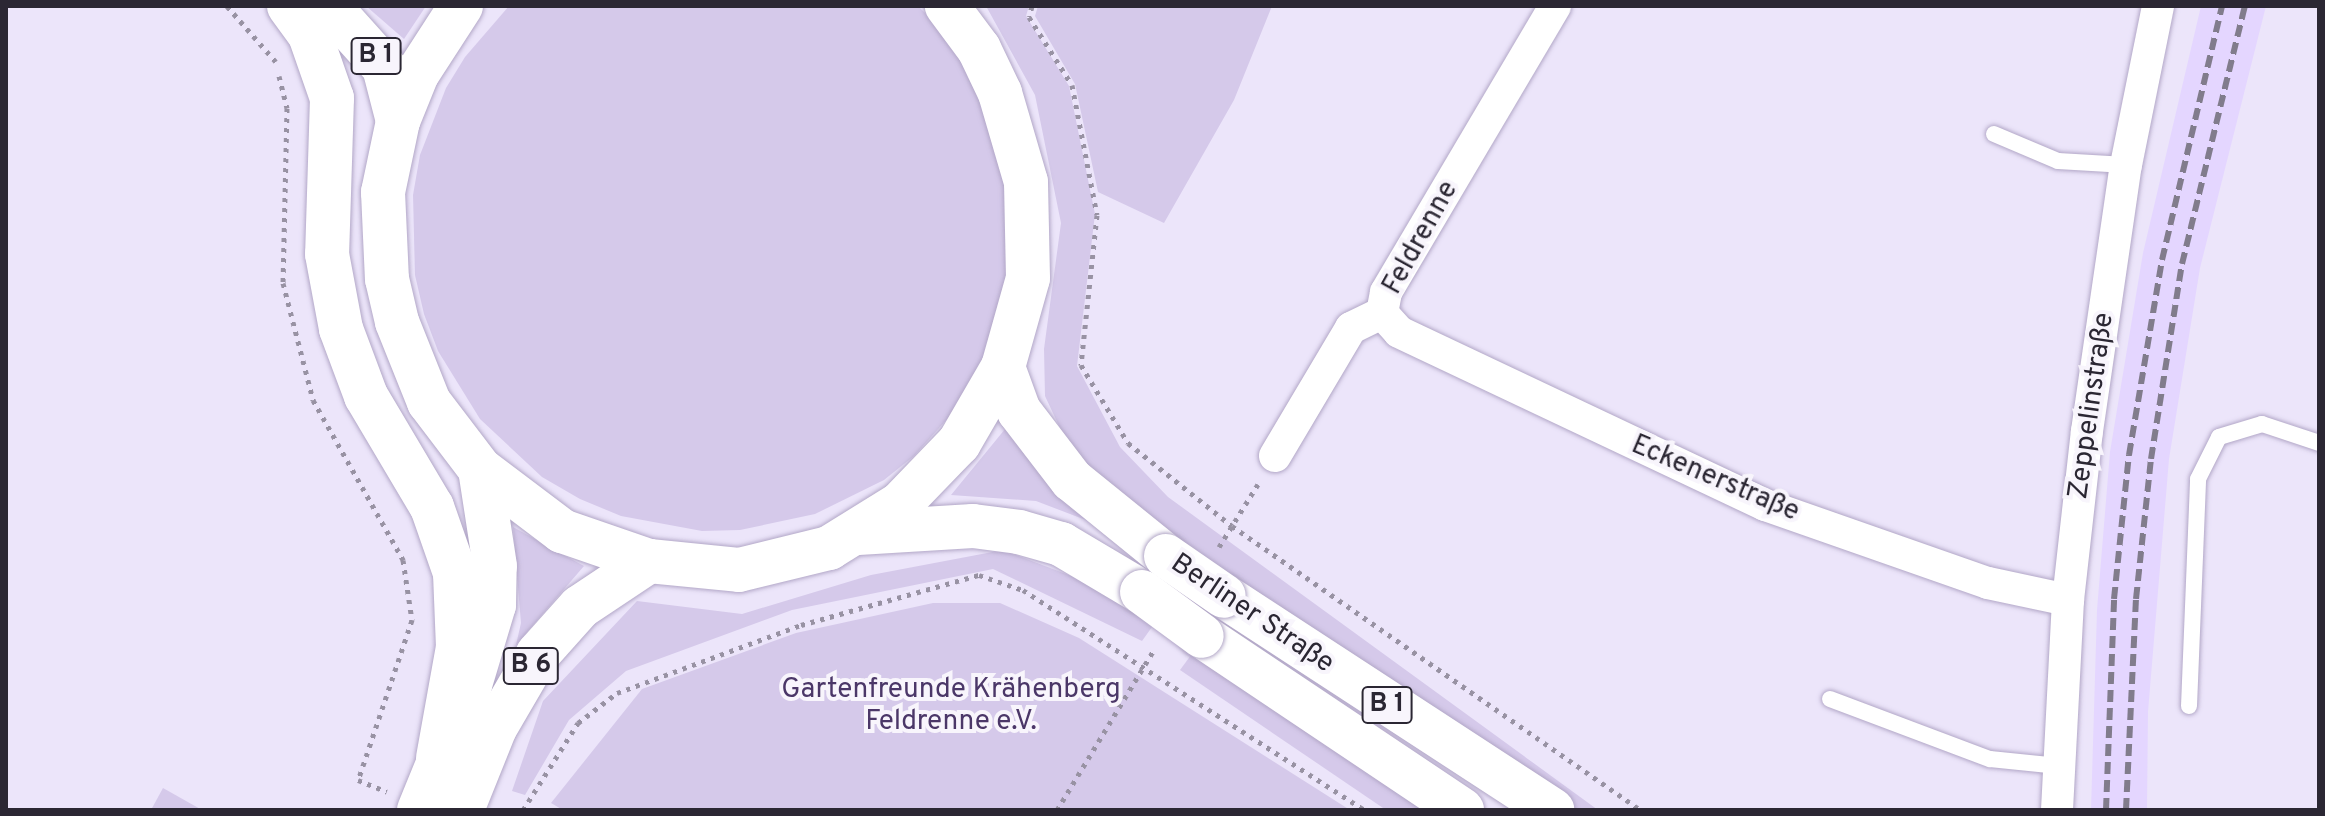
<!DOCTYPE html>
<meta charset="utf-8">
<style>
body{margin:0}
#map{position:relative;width:2325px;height:816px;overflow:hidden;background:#ece5fa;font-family:Overpass,sans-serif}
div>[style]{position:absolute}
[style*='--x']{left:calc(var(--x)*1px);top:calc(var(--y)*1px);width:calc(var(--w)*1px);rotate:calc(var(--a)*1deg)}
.built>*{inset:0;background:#e4d6ff}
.green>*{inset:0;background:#d5c9ea}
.path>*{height:5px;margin-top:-2.5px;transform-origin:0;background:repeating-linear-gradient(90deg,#9892a3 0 4px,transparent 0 10px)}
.roads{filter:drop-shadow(0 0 2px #b2a7c7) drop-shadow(0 0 2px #b2a7c7)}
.service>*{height:16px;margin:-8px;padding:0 8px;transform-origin:8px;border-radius:8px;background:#fff}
.minor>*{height:32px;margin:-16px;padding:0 16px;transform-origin:16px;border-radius:16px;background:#fff}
.primary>*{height:44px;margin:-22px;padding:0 22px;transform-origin:22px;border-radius:22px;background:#fff}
.trunk>*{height:44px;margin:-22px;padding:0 22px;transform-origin:22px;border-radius:22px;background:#fff}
.rail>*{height:6px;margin-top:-3px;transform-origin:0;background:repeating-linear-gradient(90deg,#817c8c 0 12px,transparent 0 18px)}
.bridges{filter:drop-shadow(0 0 2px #b2a7c7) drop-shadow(0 0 2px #b2a7c7)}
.primary-bridge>*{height:44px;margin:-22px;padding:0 22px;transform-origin:22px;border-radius:22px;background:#fff}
span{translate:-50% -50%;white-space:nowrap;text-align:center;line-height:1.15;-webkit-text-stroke:8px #f8f5fc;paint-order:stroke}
.shield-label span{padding:2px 6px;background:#f8f5fc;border:2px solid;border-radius:6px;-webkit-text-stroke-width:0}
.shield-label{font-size:26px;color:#2b2733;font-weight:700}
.street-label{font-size:28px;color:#2b2733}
.park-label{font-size:28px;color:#4b3768}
.frame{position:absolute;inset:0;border:8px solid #2b2733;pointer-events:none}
</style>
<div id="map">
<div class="built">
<div style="clip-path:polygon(2201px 6px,2266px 6px,2200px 268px,2169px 459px,2148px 712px,2147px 810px,2091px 810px,2097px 610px,2110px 452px,2143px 253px)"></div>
</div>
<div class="green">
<div style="clip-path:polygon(366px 6px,426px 6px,404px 39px)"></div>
<div style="clip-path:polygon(509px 6px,918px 6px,936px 24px,965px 60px,1014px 187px,1002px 323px,965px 399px,914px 456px,884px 480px,815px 514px,740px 530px,702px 531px,621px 516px,580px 499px,542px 477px,480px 419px,438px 351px,424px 314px,415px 275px,413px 195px,420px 155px,446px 88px,465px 57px)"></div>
<div style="clip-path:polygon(986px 6px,1029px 6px,1026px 16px,1069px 86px,1095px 214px,1077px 366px,1120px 447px,1168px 497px,1598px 810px,1546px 810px,1161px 542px,1067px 443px,1045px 396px,1044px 349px,1061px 223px,1035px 95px)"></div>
<div style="clip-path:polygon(1038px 6px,1272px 6px,1234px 100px,1164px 223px,1098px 192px,1075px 84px,1035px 16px)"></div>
<div style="clip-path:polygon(1010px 423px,1112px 530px,1036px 501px,951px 495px)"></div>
<div style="clip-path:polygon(513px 527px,584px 566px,516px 645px,521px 623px)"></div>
<div style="clip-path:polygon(1003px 550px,1124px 596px,1157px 620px,1142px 641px,993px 569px,792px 610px,626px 671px,569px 720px,525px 795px,512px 791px,543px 701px,637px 601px,742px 614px,871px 575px)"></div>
<div style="clip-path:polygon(933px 603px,1000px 603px,1079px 638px,1350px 810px,563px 810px,551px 803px,642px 689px,796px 633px)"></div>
<div style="clip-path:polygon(1197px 647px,1437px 810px,1386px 810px,1180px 670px)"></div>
<div style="clip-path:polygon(163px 788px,202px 810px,151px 810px)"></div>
</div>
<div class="path">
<div style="--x:227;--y:6;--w:74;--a:48.8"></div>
<div style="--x:1032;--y:6;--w:11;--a:105"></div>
<div style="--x:1029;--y:17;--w:80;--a:57.7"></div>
<div style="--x:1072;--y:85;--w:132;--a:79.1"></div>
<div style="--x:1097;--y:215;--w:151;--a:96.1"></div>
<div style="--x:1081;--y:365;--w:91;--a:58.9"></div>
<div style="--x:1128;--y:443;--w:133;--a:38.6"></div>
<div style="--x:1232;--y:526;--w:498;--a:34.8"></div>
<div style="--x:279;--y:76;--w:33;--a:76"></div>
<div style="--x:287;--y:108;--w:175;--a:91.3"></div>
<div style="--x:283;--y:283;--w:121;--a:75.6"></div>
<div style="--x:313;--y:400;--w:184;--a:60.6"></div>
<div style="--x:403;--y:560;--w:61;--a:81.5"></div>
<div style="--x:412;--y:620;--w:169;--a:108.6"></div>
<div style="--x:358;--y:780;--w:31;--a:22"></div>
<div style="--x:1219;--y:547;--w:74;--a:-58.2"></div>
<div style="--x:523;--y:810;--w:103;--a:-57.7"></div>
<div style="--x:578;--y:723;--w:49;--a:-37.6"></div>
<div style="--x:617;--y:693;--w:196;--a:-20.3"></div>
<div style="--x:801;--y:625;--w:185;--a:-15.7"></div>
<div style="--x:979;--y:575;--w:46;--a:18.8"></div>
<div style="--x:1023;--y:590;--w:406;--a:32.8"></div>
<div style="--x:1057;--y:810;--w:187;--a:-58.8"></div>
</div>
<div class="roads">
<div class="service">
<div style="--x:1994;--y:134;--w:69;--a:22.9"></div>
<div style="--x:2058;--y:161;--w:68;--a:3.4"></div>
<div style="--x:1830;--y:699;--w:171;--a:20.6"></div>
<div style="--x:1990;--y:759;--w:69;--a:5.8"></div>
<div style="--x:2189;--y:706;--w:227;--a:-87.7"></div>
<div style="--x:2198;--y:479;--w:47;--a:-63.4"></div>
<div style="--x:2219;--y:437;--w:45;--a:-16.8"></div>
<div style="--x:2262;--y:424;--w:60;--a:18.4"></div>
</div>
<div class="minor">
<div style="--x:1382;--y:313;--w:25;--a:48"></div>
<div style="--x:1399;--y:332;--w:405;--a:25.3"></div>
<div style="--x:1765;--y:505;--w:236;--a:19.3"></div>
<div style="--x:1988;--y:583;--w:82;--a:12"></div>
<div style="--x:1382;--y:313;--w:21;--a:-79"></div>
<div style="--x:1386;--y:292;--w:332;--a:-59.4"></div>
<div style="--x:1275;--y:456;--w:149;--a:-59.3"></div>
<div style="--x:1351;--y:328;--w:34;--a:-26"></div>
<div style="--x:2057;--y:810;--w:210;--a:-87"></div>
<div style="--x:2068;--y:600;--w:170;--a:-83.6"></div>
<div style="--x:2087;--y:431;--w:269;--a:-81.7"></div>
<div style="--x:2126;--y:165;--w:162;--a:-78.6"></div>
</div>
<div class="primary">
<div style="--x:329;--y:6;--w:82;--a:48"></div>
<div style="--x:384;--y:67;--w:56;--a:75.5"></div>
<div style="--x:461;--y:6;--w:81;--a:122.9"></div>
<div style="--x:417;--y:74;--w:51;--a:112"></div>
<div style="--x:398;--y:121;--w:73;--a:101.9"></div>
<div style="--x:383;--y:192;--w:87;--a:87.4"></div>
<div style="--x:387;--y:279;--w:44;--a:76.9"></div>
<div style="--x:397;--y:322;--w:86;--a:68.2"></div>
<div style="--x:429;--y:402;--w:84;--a:52.7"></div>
<div style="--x:480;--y:469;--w:103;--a:37.1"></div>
<div style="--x:562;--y:531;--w:92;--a:19"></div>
<div style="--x:649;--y:561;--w:90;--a:5.7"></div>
<div style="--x:739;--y:570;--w:93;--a:-13.7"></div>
<div style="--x:829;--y:548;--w:84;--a:-31.8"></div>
<div style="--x:900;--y:504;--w:85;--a:-46"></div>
<div style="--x:959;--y:443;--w:88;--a:-59.9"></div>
<div style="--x:1003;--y:367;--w:92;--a:-74.3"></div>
<div style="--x:1028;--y:278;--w:96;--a:-91.2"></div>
<div style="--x:1026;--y:182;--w:93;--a:-106.3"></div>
<div style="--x:1000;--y:93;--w:49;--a:-115.5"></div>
<div style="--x:979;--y:49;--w:54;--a:-126.7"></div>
<div style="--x:1003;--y:367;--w:47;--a:70"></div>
<div style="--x:1019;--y:411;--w:87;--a:52.5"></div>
<div style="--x:1072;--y:480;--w:121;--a:39"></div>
<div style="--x:858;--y:533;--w:115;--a:-3.5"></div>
<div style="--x:973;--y:526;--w:46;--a:7.4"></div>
<div style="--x:1019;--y:532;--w:44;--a:15.9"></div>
<div style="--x:1061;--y:544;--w:94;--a:30.7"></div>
<div style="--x:1224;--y:596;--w:392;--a:33.1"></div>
<div style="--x:1202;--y:636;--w:313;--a:33.8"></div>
</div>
<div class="trunk">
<div style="--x:289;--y:6;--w:36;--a:54"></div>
<div style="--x:310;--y:35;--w:67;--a:70.8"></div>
<div style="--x:332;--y:98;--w:156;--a:91.8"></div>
<div style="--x:327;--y:254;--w:76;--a:79.4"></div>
<div style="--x:341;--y:329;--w:72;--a:69.5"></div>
<div style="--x:366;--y:396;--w:129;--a:59.3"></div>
<div style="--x:432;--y:507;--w:70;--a:70.8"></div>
<div style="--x:455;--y:573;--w:74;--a:87.7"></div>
<div style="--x:458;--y:647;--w:113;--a:100.2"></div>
<div style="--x:419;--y:810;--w:135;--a:-67.8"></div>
<div style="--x:470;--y:685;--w:84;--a:-73.3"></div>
<div style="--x:494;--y:605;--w:39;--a:-89"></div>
<div style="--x:495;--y:566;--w:98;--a:-98.8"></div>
<div style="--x:462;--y:810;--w:88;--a:-68.1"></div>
<div style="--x:495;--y:728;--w:86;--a:-59.8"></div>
<div style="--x:538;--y:654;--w:63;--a:-48.2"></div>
<div style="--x:580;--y:607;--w:83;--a:-33.7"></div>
</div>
</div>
<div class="rail">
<div style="--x:2106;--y:810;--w:211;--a:-87.8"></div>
<div style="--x:2114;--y:599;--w:145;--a:-84.1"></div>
<div style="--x:2129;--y:455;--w:198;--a:-80.4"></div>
<div style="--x:2162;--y:260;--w:261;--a:-76.7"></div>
<div style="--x:2126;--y:810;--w:211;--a:-87.3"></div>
<div style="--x:2136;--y:599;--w:141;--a:-83.9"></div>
<div style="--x:2151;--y:459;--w:197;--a:-81"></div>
<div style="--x:2182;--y:264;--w:266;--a:-76.3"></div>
</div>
<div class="bridges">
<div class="primary-bridge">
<div style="--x:1166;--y:556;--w:70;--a:34.6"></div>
<div style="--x:1142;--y:592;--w:74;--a:36.3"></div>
</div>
</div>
<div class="shield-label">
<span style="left:376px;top:56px">B 1</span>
<span style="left:531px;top:666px">B 6</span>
<span style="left:1387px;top:705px">B 1</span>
</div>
<div class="street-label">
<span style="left:1421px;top:238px;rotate:-61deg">Feldrenne</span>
<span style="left:2092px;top:406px;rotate:-82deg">Zeppelinstraße</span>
<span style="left:1715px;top:479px;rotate:23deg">Eckenerstraße</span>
<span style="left:1252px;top:614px;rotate:34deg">Berliner Straße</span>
</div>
<div class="park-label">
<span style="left:951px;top:706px">Gartenfreunde Krähenberg<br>Feldrenne e.V.</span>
</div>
<div class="frame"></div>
</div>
